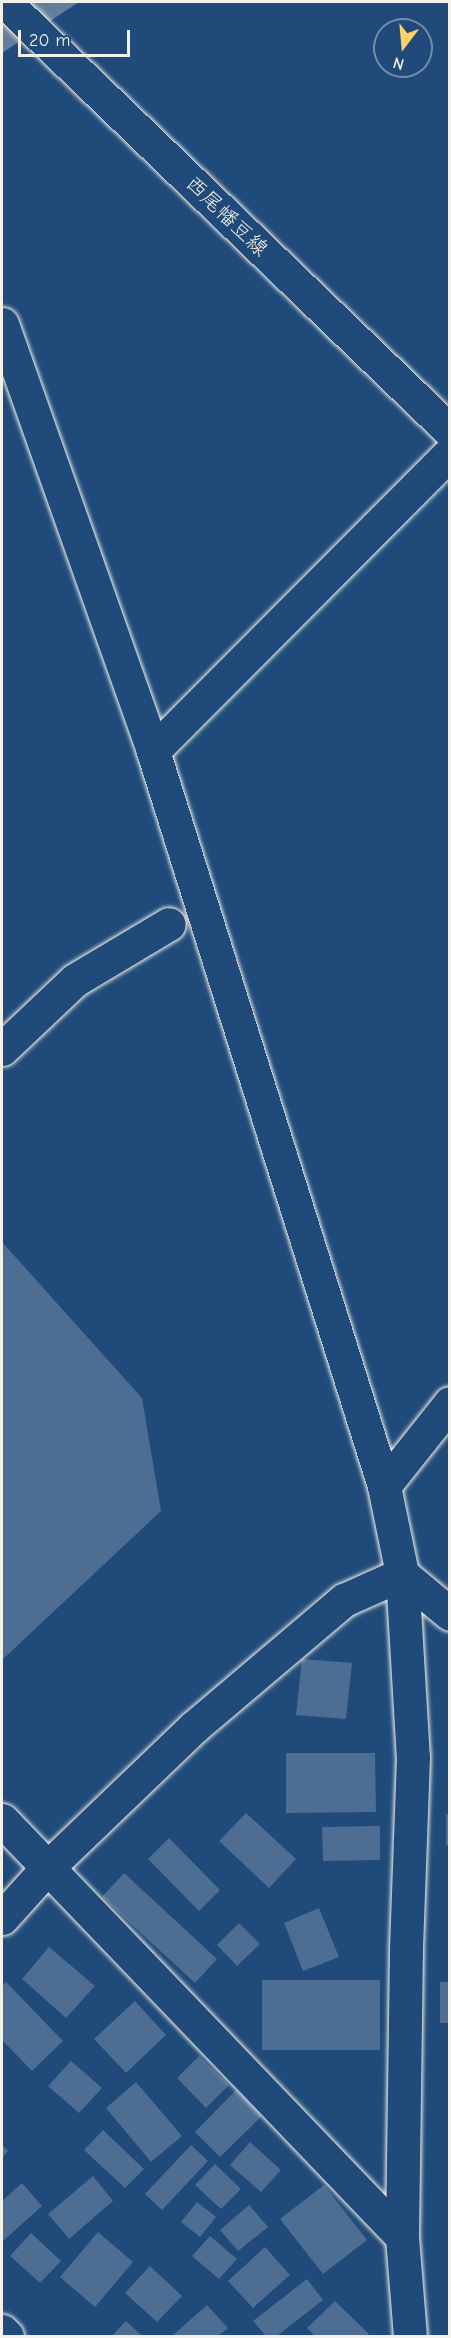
<!DOCTYPE html>
<meta charset="utf-8">
<style>
body{margin:0}
#map{position:relative;width:451px;height:2338px;overflow:hidden;background:#1f4a7a;font-family:"Comic Neue","Klee One",sans-serif}
div>[style]{position:absolute}
[style*='--x']{left:calc(var(--x)*1px);top:calc(var(--y)*1px);width:calc(var(--w)*1px);rotate:calc(var(--a)*1deg)}
.water>*{inset:0;background:#627e9d}
.building>*{inset:0;background:#4d6e92}
.roads{filter:drop-shadow(0 0 2px #f4f1e8) drop-shadow(0 0 2px #f4f1e8)}
.minor>*{height:33px;margin:-16.5px;padding:0 16.5px;transform-origin:16.5px;border-radius:16.5px;background:#1f4a7a}
.major>*{height:33px;margin:-16.5px;padding:0 16.5px;transform-origin:16.5px;border-radius:16.5px;background:#1f4a7a}
span{translate:-50% -50%;white-space:nowrap;text-align:center;line-height:1.15;-webkit-text-stroke:4.5px #1f4a7a;paint-order:stroke}
.street-label{font-size:21px;color:#f4f1e8}
.frame{position:absolute;inset:0;border:3px solid #f4f1e8;pointer-events:none}
.north{position:absolute;left:373px;top:18px;width:60px;height:60px;box-sizing:border-box;background:#1f4a7a;border:2px solid #748da6;border-radius:50%;rotate:196deg;font-size:16px;font-weight:700;line-height:24px;text-align:center;color:#f4f1e8}
.north::after{content:'';display:block;margin:auto;width:21px;height:27px;background:#ffd166;clip-path:polygon(50% 0,100% 100%,50% 72%,0 100%)}
.scale{position:absolute;left:18px;top:30px;width:112px;height:27px;box-sizing:border-box;border:3px solid #f4f1e8;border-top:0;padding-left:8px;font-size:18px;line-height:21px;white-space:nowrap;color:#f4f1e8;-webkit-text-stroke:4px #1f4a7a;paint-order:stroke}
</style>
<div id="map">
<div class="water">
<div style="clip-path:polygon(2px 2px,79px 2px,2px 53px)"></div>
</div>
<div class="building">
<div style="clip-path:polygon(2px 1242px,142px 1398px,161px 1511px,2px 1660px)"></div>
<div style="clip-path:polygon(302px 1659px,352px 1663px,346px 1719px,296px 1715px)"></div>
<div style="clip-path:polygon(286px 1753px,375px 1753px,376px 1812px,286px 1813px)"></div>
<div style="clip-path:polygon(246px 1813px,296px 1859px,269px 1888px,219px 1841px)"></div>
<div style="clip-path:polygon(446px 1814px,450px 1814px,450px 1845px,446px 1845px)"></div>
<div style="clip-path:polygon(380px 1826px,380px 1860px,323px 1861px,322px 1827px)"></div>
<div style="clip-path:polygon(169px 1838px,220px 1890px,199px 1911px,148px 1859px)"></div>
<div style="clip-path:polygon(124px 1873px,217px 1959px,195px 1983px,102px 1897px)"></div>
<div style="clip-path:polygon(319px 1908px,339px 1957px,303px 1971px,284px 1923px)"></div>
<div style="clip-path:polygon(239px 1923px,260px 1944px,237px 1966px,217px 1945px)"></div>
<div style="clip-path:polygon(49px 1947px,95px 1986px,66px 2018px,22px 1979px)"></div>
<div style="clip-path:polygon(262px 1980px,380px 1980px,380px 2050px,262px 2050px)"></div>
<div style="clip-path:polygon(6px 1982px,63px 2041px,32px 2071px,2px 2040px,2px 1986px)"></div>
<div style="clip-path:polygon(440px 1982px,450px 1982px,450px 2023px,440px 2023px)"></div>
<div style="clip-path:polygon(135px 2001px,166px 2035px,126px 2073px,94px 2039px)"></div>
<div style="clip-path:polygon(199px 2056px,229px 2085px,206px 2108px,177px 2078px)"></div>
<div style="clip-path:polygon(71px 2061px,102px 2088px,79px 2113px,48px 2086px)"></div>
<div style="clip-path:polygon(136px 2082px,182px 2136px,151px 2162px,106px 2108px)"></div>
<div style="clip-path:polygon(236px 2090px,262px 2116px,220px 2157px,195px 2132px)"></div>
<div style="clip-path:polygon(103px 2130px,144px 2169px,125px 2188px,84px 2150px)"></div>
<div style="clip-path:polygon(250px 2142px,281px 2170px,261px 2192px,230px 2165px)"></div>
<div style="clip-path:polygon(2px 2145px,8px 2151px,2px 2158px)"></div>
<div style="clip-path:polygon(191px 2145px,208px 2161px,162px 2210px,145px 2194px)"></div>
<div style="clip-path:polygon(215px 2164px,241px 2189px,221px 2209px,195px 2185px)"></div>
<div style="clip-path:polygon(93px 2176px,113px 2201px,69px 2239px,48px 2214px)"></div>
<div style="clip-path:polygon(22px 2183px,42px 2206px,2px 2242px,2px 2201px)"></div>
<div style="clip-path:polygon(324px 2185px,367px 2240px,323px 2274px,280px 2219px)"></div>
<div style="clip-path:polygon(197px 2202px,216px 2217px,200px 2237px,181px 2222px)"></div>
<div style="clip-path:polygon(249px 2205px,268px 2227px,238px 2251px,220px 2230px)"></div>
<div style="clip-path:polygon(98px 2232px,133px 2262px,95px 2307px,60px 2277px)"></div>
<div style="clip-path:polygon(31px 2233px,61px 2261px,40px 2283px,10px 2256px)"></div>
<div style="clip-path:polygon(210px 2236px,237px 2259px,219px 2279px,192px 2256px)"></div>
<div style="clip-path:polygon(265px 2247px,290px 2275px,253px 2308px,228px 2281px)"></div>
<div style="clip-path:polygon(150px 2266px,182px 2296px,157px 2322px,125px 2293px)"></div>
<div style="clip-path:polygon(307px 2279px,323px 2300px,277px 2336px,266px 2336px,253px 2321px)"></div>
<div style="clip-path:polygon(335px 2301px,369px 2334px,366px 2336px,315px 2336px,307px 2328px)"></div>
<div style="clip-path:polygon(207px 2305px,228px 2328px,218px 2336px,172px 2336px)"></div>
<div style="clip-path:polygon(126px 2321px,142px 2336px,112px 2336px)"></div>
</div>
<div class="roads">
<div class="minor">
<div style="--x:2;--y:324;--w:453;--a:70.5"></div>
<div style="--x:153;--y:751;--w:770;--a:72.55"></div>
<div style="--x:384;--y:1486;--w:90;--a:78.4"></div>
<div style="--x:402;--y:1574;--w:183;--a:86.6"></div>
<div style="--x:413;--y:1757;--w:192;--a:92.1"></div>
<div style="--x:406;--y:1949;--w:288;--a:90.8"></div>
<div style="--x:402;--y:2237;--w:99;--a:85.4"></div>
<div style="--x:153;--y:751;--w:421;--a:-45.1"></div>
<div style="--x:2;--y:1049;--w:100;--a:-43.4"></div>
<div style="--x:75;--y:980;--w:109;--a:-30.8"></div>
<div style="--x:384;--y:1486;--w:106;--a:-51.5"></div>
<div style="--x:402;--y:1574;--w:62;--a:39.8"></div>
<div style="--x:2;--y:1820;--w:578;--a:46.19"></div>
<div style="--x:2;--y:1918;--w:69;--a:-48"></div>
<div style="--x:48;--y:1867;--w:202;--a:-43.8"></div>
<div style="--x:194;--y:1727;--w:197;--a:-40.3"></div>
<div style="--x:344;--y:1600;--w:64;--a:-24.1"></div>
<div style="--x:2;--y:2331;--w:7;--a:45"></div>
</div>
<div class="major">
<div style="--x:5;--y:2;--w:618;--a:43.95"></div>
</div>
</div>
<div class="street-label">
<span style="left:227px;top:216px;rotate:44deg">西尾幡豆線</span>
</div>
<div class="frame"></div>
<div class="north">N</div>
<div class="scale">20 m</div>
</div>
